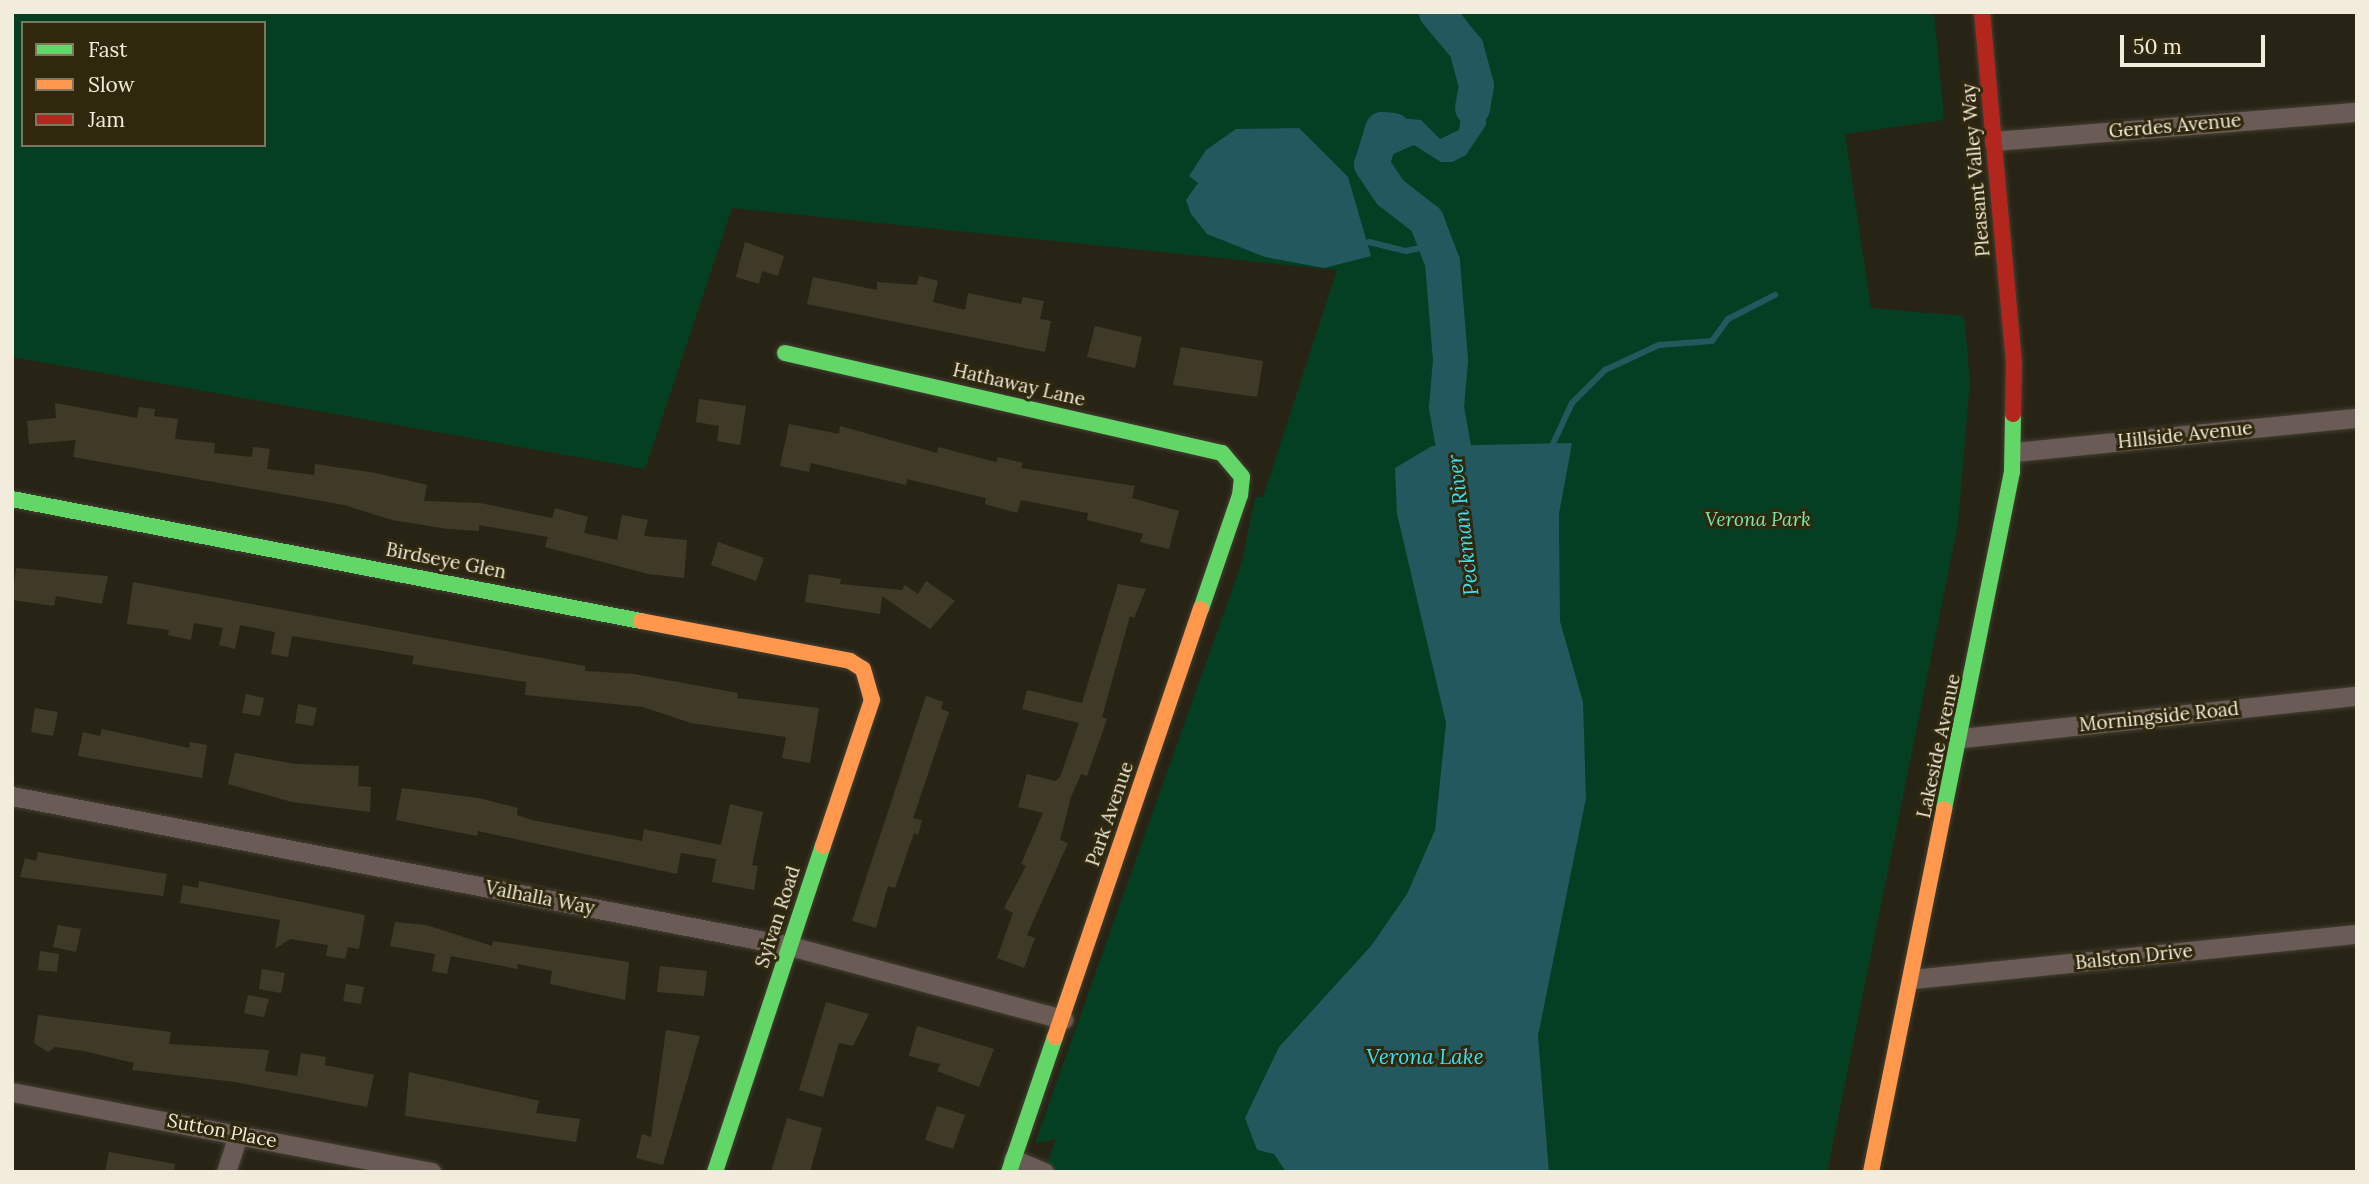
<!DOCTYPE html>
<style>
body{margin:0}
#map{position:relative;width:2369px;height:1184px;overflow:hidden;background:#282415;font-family:Lora,serif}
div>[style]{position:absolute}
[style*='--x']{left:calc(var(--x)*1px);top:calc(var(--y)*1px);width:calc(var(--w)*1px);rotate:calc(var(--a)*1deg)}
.green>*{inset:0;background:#053f23}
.water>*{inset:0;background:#22585e}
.stream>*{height:6px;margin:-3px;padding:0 3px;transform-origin:3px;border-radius:3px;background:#22585e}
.river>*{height:35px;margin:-17.5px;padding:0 17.5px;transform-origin:17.5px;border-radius:17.5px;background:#22585e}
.building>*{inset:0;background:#3f3a28}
.roads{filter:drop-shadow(0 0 2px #423f33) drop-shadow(0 0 2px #423f33)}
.street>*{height:19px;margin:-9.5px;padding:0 9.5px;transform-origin:9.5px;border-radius:9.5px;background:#6a5b56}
.fast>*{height:16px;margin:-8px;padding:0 8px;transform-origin:8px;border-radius:8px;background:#63d668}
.slow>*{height:16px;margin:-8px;padding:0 8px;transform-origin:8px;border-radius:8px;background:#ff974d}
.jam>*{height:16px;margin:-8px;padding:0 8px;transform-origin:8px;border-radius:8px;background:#b3261e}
span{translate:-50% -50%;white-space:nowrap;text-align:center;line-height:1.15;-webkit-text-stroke:6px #30280d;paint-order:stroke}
.street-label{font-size:19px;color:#f1ecdc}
.park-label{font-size:19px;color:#7be7ab;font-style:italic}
.water-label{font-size:21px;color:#3ae1f6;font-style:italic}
.frame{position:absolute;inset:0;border:14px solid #f1ecdc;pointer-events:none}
.legend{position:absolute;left:21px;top:21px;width:245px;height:126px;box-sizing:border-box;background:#30280d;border:2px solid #7d7660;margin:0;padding:9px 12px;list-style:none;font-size:21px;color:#f1ecdc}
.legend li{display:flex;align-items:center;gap:14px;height:35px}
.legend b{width:35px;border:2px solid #7d7660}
.scale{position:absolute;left:2120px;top:35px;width:145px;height:32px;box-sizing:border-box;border:4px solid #f1ecdc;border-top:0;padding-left:9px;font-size:21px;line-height:24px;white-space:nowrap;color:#f1ecdc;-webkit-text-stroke:5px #30280d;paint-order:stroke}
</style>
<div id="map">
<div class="green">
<div style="clip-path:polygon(evenodd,12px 12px,1934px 12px,1944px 120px,1845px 134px,1871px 308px,1964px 316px,1970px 381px,1958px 524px,1827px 1172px,1549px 1172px,1538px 1036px,1559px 919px,1583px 702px,1560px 622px,1559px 514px,1571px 443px,1397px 514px,1446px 723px,1435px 830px,1407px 894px,1372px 946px,1279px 1047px,1245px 1118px,1257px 1150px,1274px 1154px,1286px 1172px,1044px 1172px,1056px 1139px,1035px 1143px,1242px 562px,1255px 497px,1263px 497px,1337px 270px,732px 208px,645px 469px,12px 357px,12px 12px,23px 23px,264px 23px,264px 145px,23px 145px,23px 23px)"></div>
</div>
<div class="water">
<div style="clip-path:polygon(1427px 12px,1460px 12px,1474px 32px,1485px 58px,1486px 125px,1466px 155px,1452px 162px,1441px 162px,1414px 145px,1366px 166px,1362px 152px,1367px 133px,1390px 117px,1421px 120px,1440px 139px,1459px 130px,1470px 52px)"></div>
<div style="clip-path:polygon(1299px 128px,1348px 177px,1371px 256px,1324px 268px,1265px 257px,1207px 234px,1191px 214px,1186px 200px,1198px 183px,1189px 176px,1206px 150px,1236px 129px)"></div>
<div style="clip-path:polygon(1572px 443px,1559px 514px,1560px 621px,1583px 702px,1586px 798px,1538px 1036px,1549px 1172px,1286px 1172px,1274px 1154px,1257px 1150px,1245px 1118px,1279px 1047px,1371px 946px,1407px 894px,1435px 830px,1446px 723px,1397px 514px,1395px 468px,1432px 446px)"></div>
</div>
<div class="stream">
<div style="--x:1369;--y:242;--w:38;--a:14"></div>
<div style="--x:1406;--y:251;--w:30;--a:-12"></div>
<div style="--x:1551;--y:448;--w:50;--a:-65"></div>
<div style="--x:1572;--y:403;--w:47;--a:-45"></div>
<div style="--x:1605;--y:370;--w:60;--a:-24.8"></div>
<div style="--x:1659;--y:345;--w:53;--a:-4.3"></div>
<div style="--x:1712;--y:341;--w:27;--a:-54"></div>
<div style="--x:1728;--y:319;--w:53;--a:-27.1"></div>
</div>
<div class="river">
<div style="--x:1436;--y:12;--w:47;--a:50.2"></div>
<div style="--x:1466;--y:48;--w:38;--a:75"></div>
<div style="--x:1476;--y:85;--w:23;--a:100"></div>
<div style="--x:1393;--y:130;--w:11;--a:-175"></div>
<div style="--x:1382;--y:129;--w:37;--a:107"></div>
<div style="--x:1371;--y:164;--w:34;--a:56"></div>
<div style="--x:1390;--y:192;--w:46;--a:37.9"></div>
<div style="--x:1426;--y:220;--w:45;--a:69.1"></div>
<div style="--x:1442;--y:262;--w:98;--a:85.3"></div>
<div style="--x:1450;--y:360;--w:47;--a:94.9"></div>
<div style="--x:1446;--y:407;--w:86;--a:80"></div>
</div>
<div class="building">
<div style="clip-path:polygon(745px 242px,784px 256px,778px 276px,762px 271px,759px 284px,736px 277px)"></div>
<div style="clip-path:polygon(919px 276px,938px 281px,933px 302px,965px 310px,968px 293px,1021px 304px,1023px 297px,1044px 301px,1040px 319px,1051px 321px,1045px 352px,807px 304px,813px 277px,877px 290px,877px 282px,917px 285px)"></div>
<div style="clip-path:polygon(1095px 326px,1142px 337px,1135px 368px,1087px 357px)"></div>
<div style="clip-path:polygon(1181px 347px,1263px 361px,1257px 397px,1173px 385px)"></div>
<div style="clip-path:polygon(699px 399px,746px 406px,740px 445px,717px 441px,719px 426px,696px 422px)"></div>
<div style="clip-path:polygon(55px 403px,137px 418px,139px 407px,155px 409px,154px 416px,178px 419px,175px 439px,215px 443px,214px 453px,252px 457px,253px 447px,270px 449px,267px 469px,314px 475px,315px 464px,376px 473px,427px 485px,424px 501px,480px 503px,552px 518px,555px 508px,588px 517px,584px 533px,617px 540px,622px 515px,648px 520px,644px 536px,687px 540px,684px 578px,649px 574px,545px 547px,548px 537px,479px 525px,479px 531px,448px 529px,392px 520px,344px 505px,73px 457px,76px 440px,29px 444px,27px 421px,56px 418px)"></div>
<div style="clip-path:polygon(789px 424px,839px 434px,840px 426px,937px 453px,938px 447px,996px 462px,998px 457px,1023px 463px,1021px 468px,1135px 486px,1132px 498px,1179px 511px,1169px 549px,1140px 542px,1143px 534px,1087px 520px,1088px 513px,1021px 500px,1017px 513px,985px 504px,986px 498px,907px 479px,906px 485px,811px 463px,809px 472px,780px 466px)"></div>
<div style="clip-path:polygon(718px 542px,764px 558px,756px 581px,711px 565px)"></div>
<div style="clip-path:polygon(16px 568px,108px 576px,102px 604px,56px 596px,54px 606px,12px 600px)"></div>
<div style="clip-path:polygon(809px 574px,841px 579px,840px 584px,902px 590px,905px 585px,918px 594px,926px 581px,955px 601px,930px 629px,882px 596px,880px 614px,805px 602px)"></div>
<div style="clip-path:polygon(133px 582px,585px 666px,585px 671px,634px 674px,738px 693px,737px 698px,819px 708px,810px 763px,782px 758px,786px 737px,691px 723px,643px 707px,525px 695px,526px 682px,412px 664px,414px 656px,292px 636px,288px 657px,271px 654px,275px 632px,240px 625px,235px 649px,219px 645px,223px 628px,194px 623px,191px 640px,168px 635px,169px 630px,127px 624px)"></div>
<div style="clip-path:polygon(1118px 584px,1146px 589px,1134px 618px,1130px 616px,1102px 717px,1107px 719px,1087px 776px,1081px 774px,1071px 797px,1060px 840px,1068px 843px,1027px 935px,1035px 938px,1024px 968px,997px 958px,1013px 913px,1004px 908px,1026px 866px,1021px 864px,1043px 813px,1018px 807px,1027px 774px,1055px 781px,1060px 777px,1079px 723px,1022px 709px,1027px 690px,1082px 703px)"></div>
<div style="clip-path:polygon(246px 694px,264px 698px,260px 716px,242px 713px)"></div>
<div style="clip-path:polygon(926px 696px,943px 702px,941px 709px,949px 712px,913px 818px,922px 820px,918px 835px,914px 833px,895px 888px,888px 886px,876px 928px,852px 921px)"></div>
<div style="clip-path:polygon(298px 704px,317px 708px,313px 726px,295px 723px)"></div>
<div style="clip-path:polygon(35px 708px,58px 712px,53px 736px,31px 732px)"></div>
<div style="clip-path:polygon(102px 729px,189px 748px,190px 742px,207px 745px,202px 778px,78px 756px,83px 732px,100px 736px)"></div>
<div style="clip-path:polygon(235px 753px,295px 764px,359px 766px,358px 786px,371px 787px,370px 812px,292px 802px,228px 784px)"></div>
<div style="clip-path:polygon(402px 788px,478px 798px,518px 808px,517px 815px,532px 820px,642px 841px,644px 829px,721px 845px,730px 804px,763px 812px,752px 865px,758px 866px,754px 890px,712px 882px,716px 859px,681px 853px,677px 874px,478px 831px,477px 836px,396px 820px)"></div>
<div style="clip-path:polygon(38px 852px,167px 874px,163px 896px,20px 877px,25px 858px,36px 861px)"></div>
<div style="clip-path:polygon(199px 881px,365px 915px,359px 949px,348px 947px,345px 959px,326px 956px,328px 945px,290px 939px,275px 949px,280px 920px,180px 903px,183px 885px,198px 888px)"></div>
<div style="clip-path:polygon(395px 922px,426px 925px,492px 946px,493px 941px,629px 962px,625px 1000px,550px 984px,552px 971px,518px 964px,517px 969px,451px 956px,447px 974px,432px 971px,435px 954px,390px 946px)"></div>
<div style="clip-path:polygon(58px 925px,81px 929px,76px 952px,53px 947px)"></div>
<div style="clip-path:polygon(40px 951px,59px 954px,57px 972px,38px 970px)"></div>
<div style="clip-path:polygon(660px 966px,707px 971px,704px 996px,657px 992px)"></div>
<div style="clip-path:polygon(262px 969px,285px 973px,281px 993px,259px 989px)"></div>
<div style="clip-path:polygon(346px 984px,364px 987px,361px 1004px,343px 1001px)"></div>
<div style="clip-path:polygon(248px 995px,269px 999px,264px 1017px,244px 1013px)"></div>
<div style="clip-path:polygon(826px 1002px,869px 1014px,853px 1046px,839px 1043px,823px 1097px,799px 1090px)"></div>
<div style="clip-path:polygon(38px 1015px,171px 1032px,169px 1044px,269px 1050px,265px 1071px,297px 1076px,301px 1053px,326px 1057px,325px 1065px,374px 1075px,367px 1107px,235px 1082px,132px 1070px,134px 1063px,84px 1051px,55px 1047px,48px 1052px,34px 1043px)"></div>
<div style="clip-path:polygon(917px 1026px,994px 1049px,979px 1087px,937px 1071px,940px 1064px,909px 1056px)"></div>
<div style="clip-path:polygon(666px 1030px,700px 1036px,663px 1165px,636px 1158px,642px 1134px,651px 1137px)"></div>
<div style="clip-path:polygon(409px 1072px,539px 1101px,536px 1113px,580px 1119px,576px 1142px,405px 1116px)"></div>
<div style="clip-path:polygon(937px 1106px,965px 1115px,953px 1149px,925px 1140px)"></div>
<div style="clip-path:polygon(787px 1118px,822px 1128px,810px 1172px,771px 1172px)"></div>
<div style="clip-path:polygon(109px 1152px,175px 1164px,174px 1172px,105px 1172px)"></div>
</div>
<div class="roads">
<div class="street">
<div style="--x:1994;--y:141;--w:364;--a:-4.6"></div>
<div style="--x:2014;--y:452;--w:345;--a:-5.7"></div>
<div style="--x:1962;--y:738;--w:397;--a:-6.1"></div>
<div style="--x:12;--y:796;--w:792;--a:10.91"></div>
<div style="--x:790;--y:946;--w:283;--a:15"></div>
<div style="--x:1912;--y:979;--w:447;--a:-5.8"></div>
<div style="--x:12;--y:1092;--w:427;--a:10.8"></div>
<div style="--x:1013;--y:1159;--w:34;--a:23"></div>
<div style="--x:226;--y:1172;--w:40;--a:-72"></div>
</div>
<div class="fast">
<div style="--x:785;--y:353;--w:448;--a:12.9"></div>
<div style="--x:1222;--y:453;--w:31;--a:50"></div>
<div style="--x:1242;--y:477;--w:18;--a:96"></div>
<div style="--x:1240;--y:495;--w:120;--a:108.9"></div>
<div style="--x:12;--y:499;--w:641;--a:10.98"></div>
<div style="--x:1944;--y:809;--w:344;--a:-78.6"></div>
<div style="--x:2012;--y:472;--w:58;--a:-89"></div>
<div style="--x:715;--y:1172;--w:343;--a:-71.7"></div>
<div style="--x:1009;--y:1172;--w:143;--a:-71.2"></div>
</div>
<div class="slow">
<div style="--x:641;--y:621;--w:213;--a:10.8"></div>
<div style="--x:850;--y:661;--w:15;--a:32"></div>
<div style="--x:863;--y:669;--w:32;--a:74"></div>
<div style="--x:872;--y:700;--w:154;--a:108.6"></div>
<div style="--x:1055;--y:1037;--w:452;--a:-71.2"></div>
<div style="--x:1871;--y:1172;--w:370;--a:-78.6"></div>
</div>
<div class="jam">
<div style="--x:1982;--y:12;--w:351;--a:84.8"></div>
<div style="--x:2014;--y:362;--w:52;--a:91.1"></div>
</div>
</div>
<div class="street-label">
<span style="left:2175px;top:126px;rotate:-5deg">Gerdes Avenue</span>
<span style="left:1976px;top:170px;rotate:-95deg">Pleasant Valley Way</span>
<span style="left:1019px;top:385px;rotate:13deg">Hathaway Lane</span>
<span style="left:2185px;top:435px;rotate:-6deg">Hillside Avenue</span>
<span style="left:446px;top:561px;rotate:11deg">Birdseye Glen</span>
<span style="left:2159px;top:717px;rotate:-6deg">Morningside Road</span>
<span style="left:1939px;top:746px;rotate:-78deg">Lakeside Avenue</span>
<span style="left:1110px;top:814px;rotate:-71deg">Park Avenue</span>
<span style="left:540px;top:898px;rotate:11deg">Valhalla Way</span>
<span style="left:778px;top:917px;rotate:-72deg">Sylvan Road</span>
<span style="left:2134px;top:957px;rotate:-6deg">Balston Drive</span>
<span style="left:222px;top:1131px;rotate:11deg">Sutton Place</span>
</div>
<div class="park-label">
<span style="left:1758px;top:520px">Verona Park</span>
</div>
<div class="water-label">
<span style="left:1463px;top:525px;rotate:-97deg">Peckman River</span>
<span style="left:1425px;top:1057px">Verona Lake</span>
</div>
<div class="frame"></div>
<ul class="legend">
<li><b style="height:9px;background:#63d668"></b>Fast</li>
<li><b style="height:9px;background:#ff974d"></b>Slow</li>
<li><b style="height:9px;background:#b3261e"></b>Jam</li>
</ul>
<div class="scale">50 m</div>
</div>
